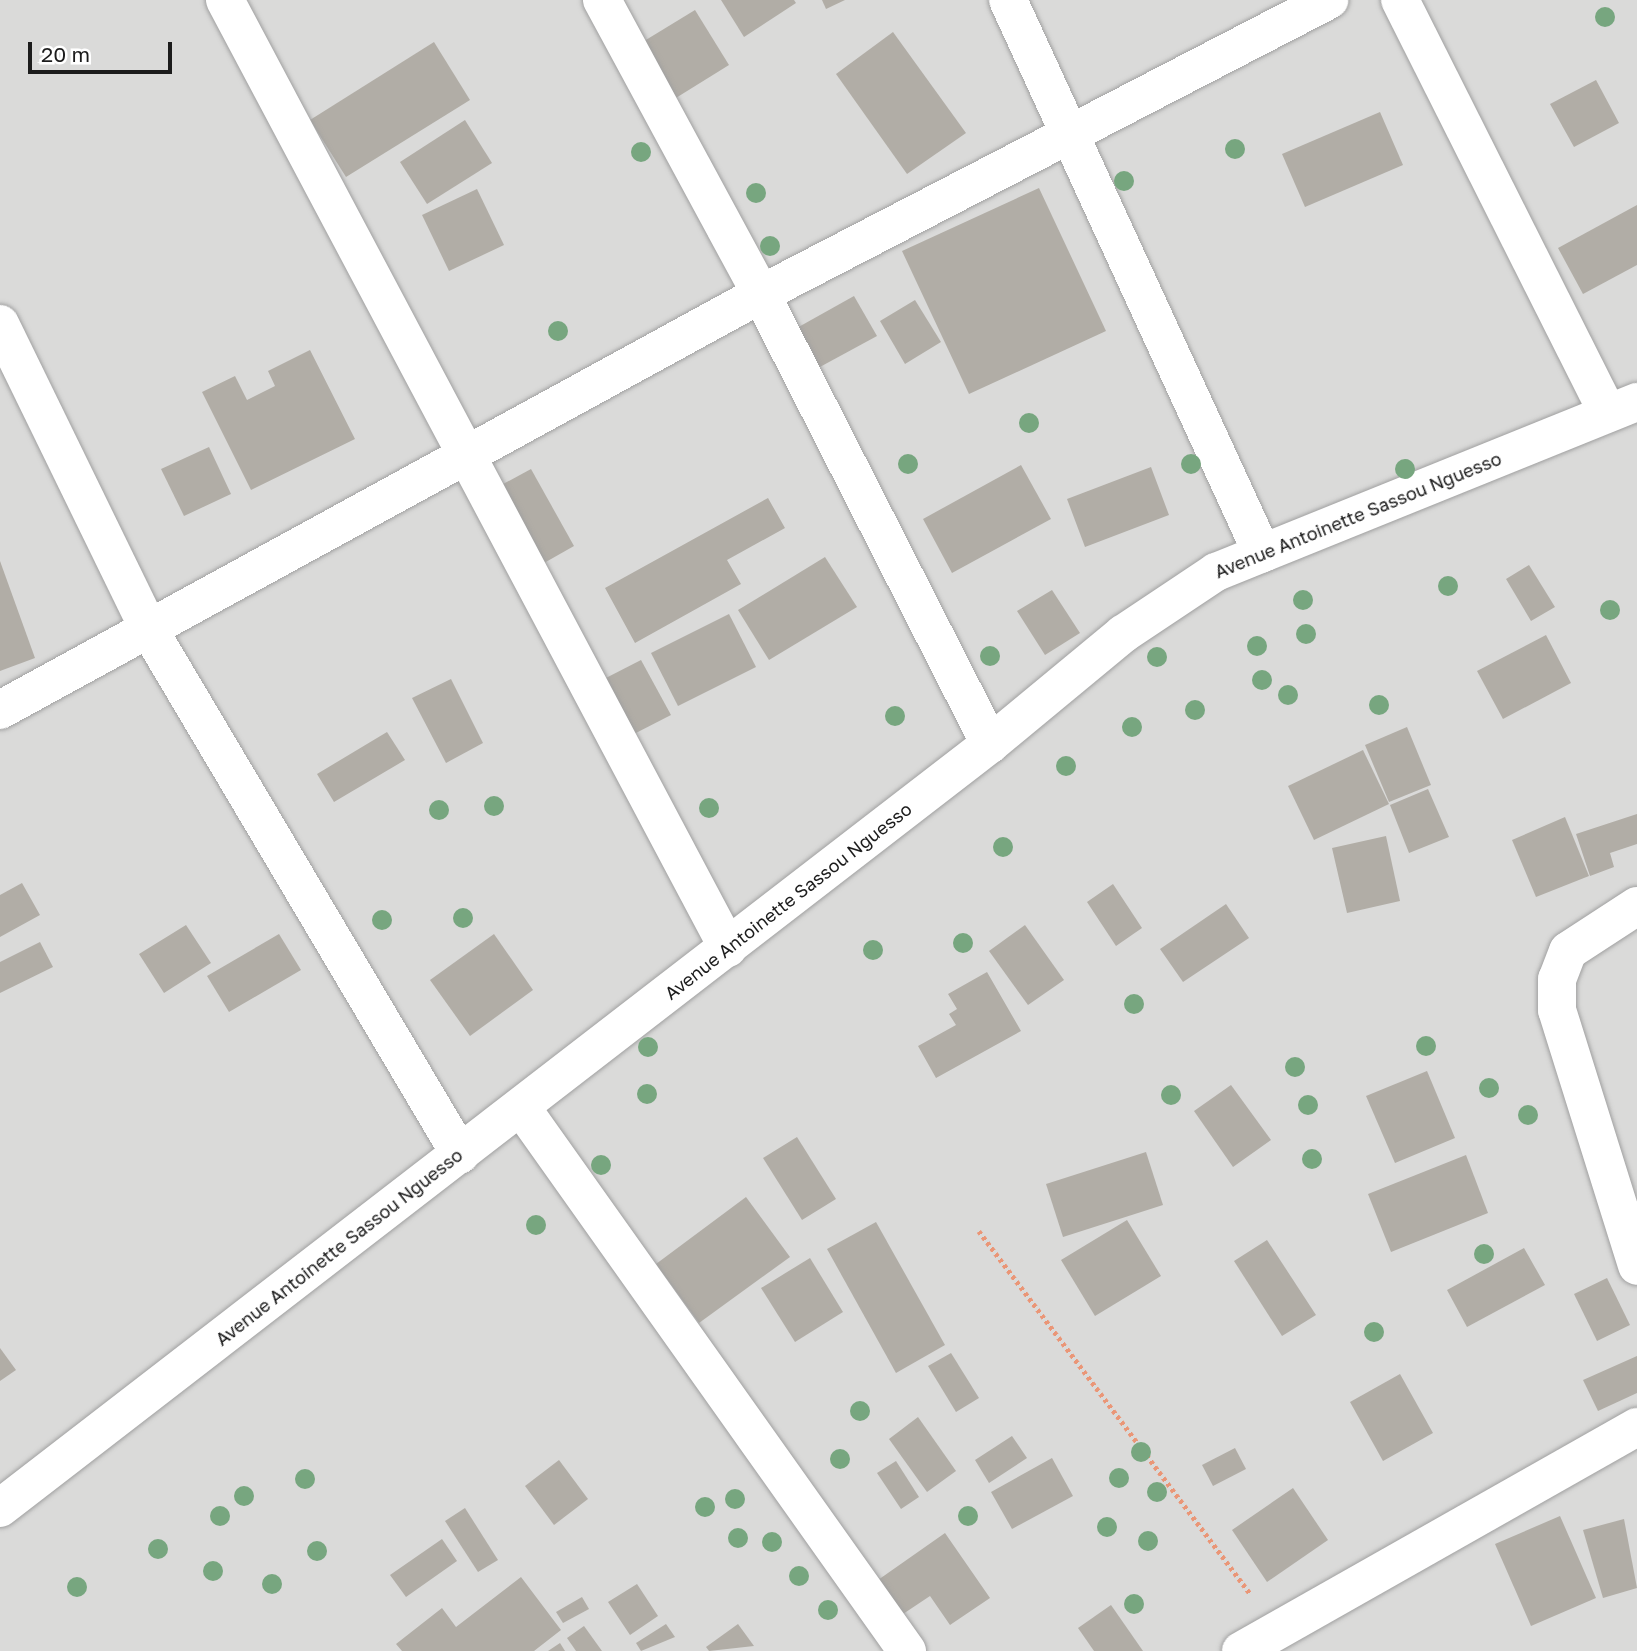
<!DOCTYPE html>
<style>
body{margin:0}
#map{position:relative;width:1637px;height:1651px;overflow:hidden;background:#edebe3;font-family:"Golos Text",sans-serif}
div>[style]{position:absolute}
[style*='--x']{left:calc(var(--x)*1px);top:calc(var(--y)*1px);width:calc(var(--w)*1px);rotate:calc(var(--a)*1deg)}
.residential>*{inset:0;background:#dadad9}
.building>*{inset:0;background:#b1ada6}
.path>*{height:4.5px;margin-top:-2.25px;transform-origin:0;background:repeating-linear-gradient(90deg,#ea9677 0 3.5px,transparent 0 7px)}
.roads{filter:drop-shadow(0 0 2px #a0a0a0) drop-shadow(0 0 2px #a0a0a0)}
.minor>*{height:38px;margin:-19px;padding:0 19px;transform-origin:19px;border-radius:19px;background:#fff}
.trees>*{width:20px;height:20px;margin:-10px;border-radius:50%;background:#77a67f}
span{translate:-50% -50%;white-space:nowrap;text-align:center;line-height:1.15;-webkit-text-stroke:5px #fff;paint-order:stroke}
.street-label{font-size:18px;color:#1c1c1c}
.scale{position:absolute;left:28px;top:42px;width:144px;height:32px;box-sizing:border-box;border:4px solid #1c1c1c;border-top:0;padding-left:9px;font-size:21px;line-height:24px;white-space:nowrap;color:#1c1c1c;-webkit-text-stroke:5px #fff;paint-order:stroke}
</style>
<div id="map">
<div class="residential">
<div style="clip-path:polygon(0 0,1637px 0,1637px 1651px,0 1651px)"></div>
</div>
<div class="building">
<div style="clip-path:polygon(721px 0,794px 0,796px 3px,744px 37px)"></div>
<div style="clip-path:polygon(822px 0,845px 0,826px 9px)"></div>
<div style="clip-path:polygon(695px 10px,729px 65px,671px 101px,636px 46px)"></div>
<div style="clip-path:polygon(893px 32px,966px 133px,907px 174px,836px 74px)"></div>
<div style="clip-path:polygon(434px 42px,470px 100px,346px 177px,310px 120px)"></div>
<div style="clip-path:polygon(1596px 80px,1619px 123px,1574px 147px,1550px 104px)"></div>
<div style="clip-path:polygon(1380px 112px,1403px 165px,1305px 207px,1282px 154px)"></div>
<div style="clip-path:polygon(465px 120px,492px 163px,427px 204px,400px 162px)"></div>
<div style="clip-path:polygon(1039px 188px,1106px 331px,969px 394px,902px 251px)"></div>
<div style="clip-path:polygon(477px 189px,504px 245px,449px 271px,422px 215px)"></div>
<div style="clip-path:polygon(1637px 205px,1637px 265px,1583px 294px,1558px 248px)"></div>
<div style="clip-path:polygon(854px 296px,877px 336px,818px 368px,795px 329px)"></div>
<div style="clip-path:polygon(915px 300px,941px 342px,905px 364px,880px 321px)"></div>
<div style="clip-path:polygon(310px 350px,355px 439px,251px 490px,202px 392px,235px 376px,247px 400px,275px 386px,268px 371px)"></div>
<div style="clip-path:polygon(209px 447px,231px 494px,184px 516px,161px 469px)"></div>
<div style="clip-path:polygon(1021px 465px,1051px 519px,952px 573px,923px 519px)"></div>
<div style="clip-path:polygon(1151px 467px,1169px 515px,1085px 547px,1067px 499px)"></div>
<div style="clip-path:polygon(531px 469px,574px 546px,537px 567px,494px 489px)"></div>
<div style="clip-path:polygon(768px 498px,785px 528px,727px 560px,741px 584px,635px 643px,605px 588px)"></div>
<div style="clip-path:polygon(825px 557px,857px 607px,769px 660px,738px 610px)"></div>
<div style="clip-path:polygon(0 561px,35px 658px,0 671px)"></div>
<div style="clip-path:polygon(1529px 565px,1555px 607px,1531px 621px,1506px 579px)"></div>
<div style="clip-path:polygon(1052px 590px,1080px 633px,1045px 655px,1017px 611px)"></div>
<div style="clip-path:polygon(729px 614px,756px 667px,678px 706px,651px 653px)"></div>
<div style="clip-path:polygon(1546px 635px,1571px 683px,1503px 719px,1477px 671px)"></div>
<div style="clip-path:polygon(641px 660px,671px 715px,632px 735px,602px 680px)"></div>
<div style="clip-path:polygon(451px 679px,483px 743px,446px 763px,412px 698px)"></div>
<div style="clip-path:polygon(1407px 727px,1431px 785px,1389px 802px,1365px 745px)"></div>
<div style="clip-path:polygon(387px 732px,405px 760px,334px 802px,317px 774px)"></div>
<div style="clip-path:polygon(1363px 750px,1389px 804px,1314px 840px,1288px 786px)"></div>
<div style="clip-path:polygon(1428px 789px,1449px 837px,1409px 853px,1390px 805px)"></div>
<div style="clip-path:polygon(1637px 814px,1637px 844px,1610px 853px,1614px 867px,1590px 876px,1576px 834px)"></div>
<div style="clip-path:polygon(1565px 817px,1589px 876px,1536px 897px,1512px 840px)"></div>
<div style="clip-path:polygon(1386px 836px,1400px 901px,1347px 913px,1332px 848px)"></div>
<div style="clip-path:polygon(22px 883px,40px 915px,0 937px,0 895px)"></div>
<div style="clip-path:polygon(1113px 884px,1142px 928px,1116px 946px,1087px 902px)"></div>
<div style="clip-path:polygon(1226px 904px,1249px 938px,1183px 982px,1160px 949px)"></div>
<div style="clip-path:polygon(186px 925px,211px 963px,164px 993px,139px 954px)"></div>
<div style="clip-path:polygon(1025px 925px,1064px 980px,1028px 1005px,989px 951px)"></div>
<div style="clip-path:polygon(279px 934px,301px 970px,229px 1012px,207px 976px)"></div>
<div style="clip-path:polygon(494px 934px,533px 990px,470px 1036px,430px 980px)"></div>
<div style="clip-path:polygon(40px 942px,53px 967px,0 993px,0 962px)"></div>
<div style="clip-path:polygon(987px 972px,1021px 1031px,936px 1078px,918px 1046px,956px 1025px,949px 1014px,957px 1009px,948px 994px)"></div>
<div style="clip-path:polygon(1427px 1071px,1455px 1138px,1395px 1163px,1366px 1096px)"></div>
<div style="clip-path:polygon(1231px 1085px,1271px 1140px,1233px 1167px,1194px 1111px)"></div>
<div style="clip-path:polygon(797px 1137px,836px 1199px,802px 1220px,763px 1158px)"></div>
<div style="clip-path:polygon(1146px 1152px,1163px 1205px,1063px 1237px,1046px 1184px)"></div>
<div style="clip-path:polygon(1466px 1155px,1488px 1213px,1391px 1252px,1368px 1194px)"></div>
<div style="clip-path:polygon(746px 1197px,790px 1257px,699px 1323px,656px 1264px)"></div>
<div style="clip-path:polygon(1127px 1220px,1161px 1276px,1095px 1316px,1061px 1260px)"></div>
<div style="clip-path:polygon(876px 1222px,945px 1345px,896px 1373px,827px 1249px)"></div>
<div style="clip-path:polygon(1267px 1240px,1316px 1315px,1282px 1336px,1234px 1261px)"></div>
<div style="clip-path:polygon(1524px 1248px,1545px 1285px,1467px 1327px,1447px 1290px)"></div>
<div style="clip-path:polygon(810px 1258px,843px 1312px,795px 1342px,761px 1288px)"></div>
<div style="clip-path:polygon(1607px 1278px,1630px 1325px,1597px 1341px,1574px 1294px)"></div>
<div style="clip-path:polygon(0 1348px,16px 1370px,0 1381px)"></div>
<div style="clip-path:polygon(951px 1353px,979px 1398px,956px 1412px,928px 1366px)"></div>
<div style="clip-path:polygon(1637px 1356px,1637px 1393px,1598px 1411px,1583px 1380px)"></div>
<div style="clip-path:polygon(1400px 1374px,1433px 1433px,1383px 1461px,1350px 1402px)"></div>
<div style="clip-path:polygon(918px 1417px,956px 1471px,927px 1492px,889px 1439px)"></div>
<div style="clip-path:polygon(1012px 1436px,1027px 1458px,989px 1483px,975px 1460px)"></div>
<div style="clip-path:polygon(1235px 1448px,1246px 1469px,1213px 1486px,1202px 1465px)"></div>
<div style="clip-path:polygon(1052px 1458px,1073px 1496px,1012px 1529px,991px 1492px)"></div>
<div style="clip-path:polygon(559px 1460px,588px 1499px,554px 1525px,525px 1486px)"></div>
<div style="clip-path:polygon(896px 1461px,919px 1497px,901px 1509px,877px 1473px)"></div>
<div style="clip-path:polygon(1293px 1488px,1328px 1540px,1267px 1582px,1232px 1530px)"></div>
<div style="clip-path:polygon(465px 1508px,498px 1560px,478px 1572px,445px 1521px)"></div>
<div style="clip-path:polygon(1560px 1516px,1596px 1598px,1531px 1626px,1495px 1544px)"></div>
<div style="clip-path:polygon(1624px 1519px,1637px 1588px,1603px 1598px,1583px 1530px)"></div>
<div style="clip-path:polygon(945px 1533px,990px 1598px,950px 1625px,930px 1596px,903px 1614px,878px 1580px)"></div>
<div style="clip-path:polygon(442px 1539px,457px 1561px,406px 1597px,390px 1575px)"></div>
<div style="clip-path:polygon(521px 1577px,561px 1630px,534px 1651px,402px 1651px,396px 1644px,442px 1608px,456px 1627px)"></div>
<div style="clip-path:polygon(637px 1584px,658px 1616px,630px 1635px,608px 1602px)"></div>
<div style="clip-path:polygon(582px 1597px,589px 1609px,563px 1623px,556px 1612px)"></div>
<div style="clip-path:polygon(1111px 1605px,1143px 1651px,1094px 1651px,1078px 1628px)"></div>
<div style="clip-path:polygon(666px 1624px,675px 1637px,641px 1651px,636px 1643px)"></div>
<div style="clip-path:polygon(738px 1624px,754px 1646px,709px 1651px,706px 1647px)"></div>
<div style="clip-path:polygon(584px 1626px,602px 1651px,576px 1651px,567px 1638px)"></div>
<div style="clip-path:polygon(560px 1643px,565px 1651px,548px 1651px)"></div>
</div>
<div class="path">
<div style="--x:979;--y:1231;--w:454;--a:53.2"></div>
</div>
<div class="roads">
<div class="minor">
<div style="--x:225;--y:0;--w:1073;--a:62.05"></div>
<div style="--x:602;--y:0;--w:334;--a:61.6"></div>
<div style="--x:761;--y:294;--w:505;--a:63.03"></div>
<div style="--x:1008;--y:0;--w:609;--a:65.33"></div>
<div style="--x:1400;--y:0;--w:462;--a:63.3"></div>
<div style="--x:0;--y:324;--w:338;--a:64"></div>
<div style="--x:148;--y:628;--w:612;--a:59.33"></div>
<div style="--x:0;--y:710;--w:867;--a:-28.66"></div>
<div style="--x:761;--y:294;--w:640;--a:-27.37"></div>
<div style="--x:1637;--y:906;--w:82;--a:146.9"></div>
<div style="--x:1568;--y:951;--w:30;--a:111"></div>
<div style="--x:1557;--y:979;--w:31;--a:90"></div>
<div style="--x:1557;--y:1010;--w:268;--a:72.6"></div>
<div style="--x:521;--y:1107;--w:667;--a:54.64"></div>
<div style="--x:0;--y:1508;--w:1251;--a:-37.66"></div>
<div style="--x:990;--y:744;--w:173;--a:-39.6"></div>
<div style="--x:1123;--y:634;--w:112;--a:-33.7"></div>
<div style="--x:1216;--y:572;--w:454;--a:-22"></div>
<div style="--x:1241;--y:1651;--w:455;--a:-29.5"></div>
</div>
</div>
<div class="trees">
<div style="left:1605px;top:17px"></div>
<div style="left:1235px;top:149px"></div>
<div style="left:641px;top:152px"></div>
<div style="left:1124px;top:181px"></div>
<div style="left:756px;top:193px"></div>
<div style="left:770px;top:246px"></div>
<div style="left:558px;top:331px"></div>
<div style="left:1029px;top:423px"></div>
<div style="left:908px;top:464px"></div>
<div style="left:1191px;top:464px"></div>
<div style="left:1405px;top:469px"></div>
<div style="left:1448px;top:586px"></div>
<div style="left:1303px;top:600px"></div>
<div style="left:1610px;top:610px"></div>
<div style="left:1306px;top:634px"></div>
<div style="left:1257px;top:646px"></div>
<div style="left:990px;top:656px"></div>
<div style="left:1157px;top:657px"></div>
<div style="left:1262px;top:680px"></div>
<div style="left:1288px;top:695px"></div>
<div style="left:1379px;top:705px"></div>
<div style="left:1195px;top:710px"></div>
<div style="left:895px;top:716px"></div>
<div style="left:1132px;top:727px"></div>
<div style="left:1066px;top:766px"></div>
<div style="left:494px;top:806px"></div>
<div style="left:709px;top:808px"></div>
<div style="left:439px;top:810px"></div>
<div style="left:1003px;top:847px"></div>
<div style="left:463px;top:918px"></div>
<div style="left:382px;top:920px"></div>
<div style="left:963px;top:943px"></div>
<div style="left:873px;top:950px"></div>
<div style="left:1134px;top:1004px"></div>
<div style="left:1426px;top:1046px"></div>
<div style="left:648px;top:1047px"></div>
<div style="left:1295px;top:1067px"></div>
<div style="left:1489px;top:1088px"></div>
<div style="left:647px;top:1094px"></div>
<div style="left:1171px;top:1095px"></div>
<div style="left:1308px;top:1105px"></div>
<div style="left:1528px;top:1115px"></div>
<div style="left:1312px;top:1159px"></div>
<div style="left:601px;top:1165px"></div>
<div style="left:536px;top:1225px"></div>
<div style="left:1484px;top:1254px"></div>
<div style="left:1374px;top:1332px"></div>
<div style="left:860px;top:1411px"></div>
<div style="left:1141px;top:1452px"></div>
<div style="left:840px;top:1459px"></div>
<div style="left:1119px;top:1478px"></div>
<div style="left:305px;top:1479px"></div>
<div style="left:1157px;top:1492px"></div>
<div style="left:244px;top:1496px"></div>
<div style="left:735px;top:1499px"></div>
<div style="left:705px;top:1507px"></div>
<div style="left:220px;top:1516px"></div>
<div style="left:968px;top:1516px"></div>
<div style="left:1107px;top:1527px"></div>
<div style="left:738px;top:1538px"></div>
<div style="left:1148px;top:1541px"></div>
<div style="left:772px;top:1542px"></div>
<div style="left:158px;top:1549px"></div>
<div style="left:317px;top:1551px"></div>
<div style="left:213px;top:1571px"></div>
<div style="left:799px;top:1576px"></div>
<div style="left:272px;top:1584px"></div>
<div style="left:77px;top:1587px"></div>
<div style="left:1134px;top:1604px"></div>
<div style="left:828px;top:1610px"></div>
</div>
<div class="street-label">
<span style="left:1358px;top:515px;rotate:-22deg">Avenue Antoinette Sassou Nguesso</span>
<span style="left:788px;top:901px;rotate:-38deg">Avenue Antoinette Sassou Nguesso</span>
<span style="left:339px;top:1247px;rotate:-38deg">Avenue Antoinette Sassou Nguesso</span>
</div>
<div class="scale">20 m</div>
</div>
